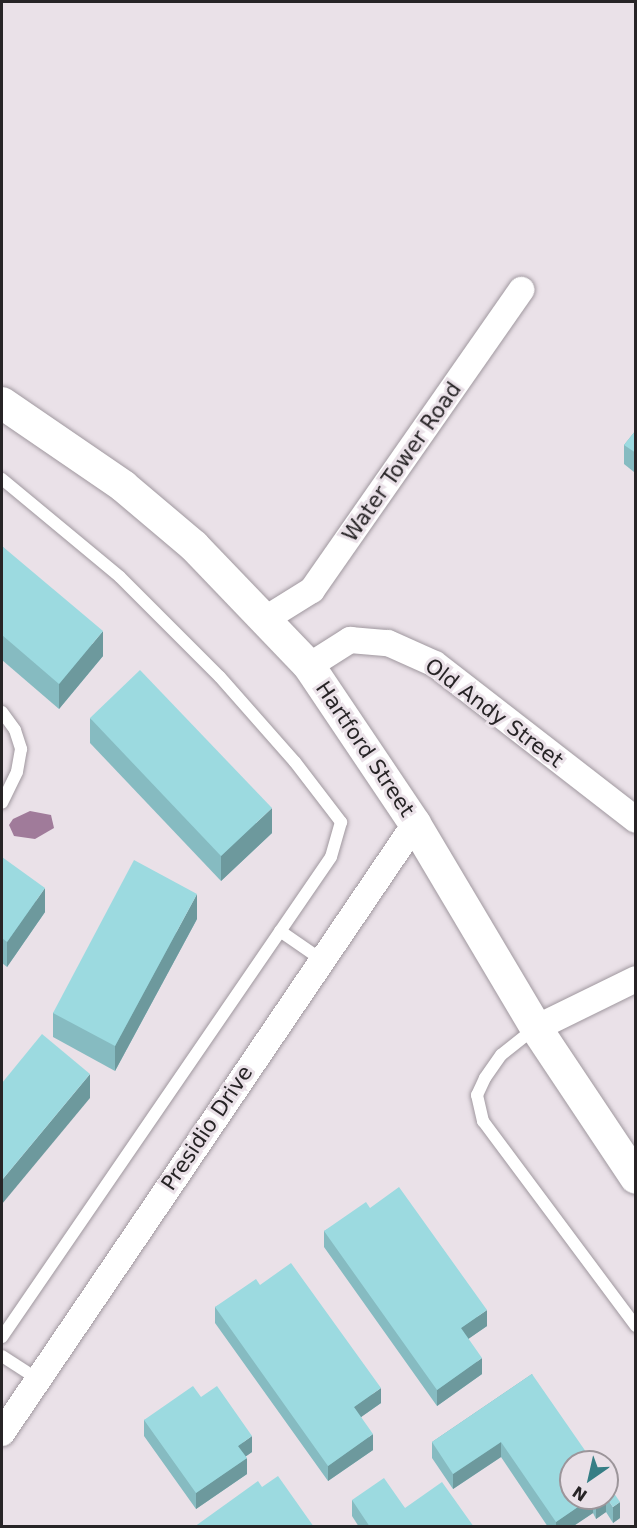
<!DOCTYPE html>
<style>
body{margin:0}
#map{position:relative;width:637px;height:1528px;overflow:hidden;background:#eae1e8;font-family:"DejaVu Sans",sans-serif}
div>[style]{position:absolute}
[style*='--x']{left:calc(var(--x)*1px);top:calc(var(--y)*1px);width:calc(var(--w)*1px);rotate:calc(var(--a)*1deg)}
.water>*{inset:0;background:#a07b9a}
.roads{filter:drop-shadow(0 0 2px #a0989f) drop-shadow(0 0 2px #a0989f)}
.service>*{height:12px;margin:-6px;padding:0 6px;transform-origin:6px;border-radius:6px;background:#fff}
.minor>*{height:26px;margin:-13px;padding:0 13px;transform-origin:13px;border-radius:13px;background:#fff}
.tertiary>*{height:32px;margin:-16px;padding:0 16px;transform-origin:16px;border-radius:16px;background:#fff}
.wall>*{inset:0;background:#86bbc1}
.shaded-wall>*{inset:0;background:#6d999d}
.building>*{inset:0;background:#9cdae0}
span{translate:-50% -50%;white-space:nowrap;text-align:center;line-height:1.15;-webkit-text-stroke:6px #eae1e8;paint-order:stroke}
.street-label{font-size:21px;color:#272426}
.frame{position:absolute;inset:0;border:3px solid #272426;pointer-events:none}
.north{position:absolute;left:559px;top:1450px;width:60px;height:60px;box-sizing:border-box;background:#eae1e8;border:2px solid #9c959a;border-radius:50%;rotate:214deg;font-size:16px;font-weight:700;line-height:24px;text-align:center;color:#272426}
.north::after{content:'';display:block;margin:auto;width:21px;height:27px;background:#367e85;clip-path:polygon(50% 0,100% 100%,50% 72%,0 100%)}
</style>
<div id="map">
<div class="water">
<div style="clip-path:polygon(30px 811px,51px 815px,54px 828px,35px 839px,14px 836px,9px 825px,13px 819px)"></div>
</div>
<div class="roads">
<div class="service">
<div style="--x:2;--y:479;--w:153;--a:39.7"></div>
<div style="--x:120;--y:577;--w:141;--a:45"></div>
<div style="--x:220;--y:677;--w:113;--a:48.6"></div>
<div style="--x:295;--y:762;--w:76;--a:52.5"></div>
<div style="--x:341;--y:822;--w:36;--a:106"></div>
<div style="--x:331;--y:857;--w:582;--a:124.43"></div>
<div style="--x:2;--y:712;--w:22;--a:54"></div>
<div style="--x:15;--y:730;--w:20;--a:72"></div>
<div style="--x:21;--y:749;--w:23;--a:100"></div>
<div style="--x:17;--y:772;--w:34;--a:116"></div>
<div style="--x:280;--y:931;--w:51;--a:34.6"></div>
<div style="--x:535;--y:1028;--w:43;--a:141.5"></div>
<div style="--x:501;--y:1055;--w:28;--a:125"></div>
<div style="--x:485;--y:1078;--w:19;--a:115"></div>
<div style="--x:477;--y:1095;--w:27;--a:77"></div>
<div style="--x:483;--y:1121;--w:256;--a:53.3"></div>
<div style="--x:2;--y:1356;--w:40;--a:32.9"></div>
</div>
<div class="minor">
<div style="--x:267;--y:618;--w:53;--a:-31.9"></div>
<div style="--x:312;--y:590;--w:366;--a:-55.1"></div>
<div style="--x:309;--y:666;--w:49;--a:-32.4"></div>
<div style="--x:350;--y:640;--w:38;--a:5"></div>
<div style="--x:388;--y:643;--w:51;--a:24.1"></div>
<div style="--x:435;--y:664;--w:254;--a:37.8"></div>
<div style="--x:536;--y:1028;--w:111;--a:-26.1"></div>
<div style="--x:2;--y:1433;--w:736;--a:-55.86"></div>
</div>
<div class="tertiary">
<div style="--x:2;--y:403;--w:147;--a:34.4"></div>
<div style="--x:123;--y:486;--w:93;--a:40.2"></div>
<div style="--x:194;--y:546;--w:166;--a:46.2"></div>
<div style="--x:309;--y:666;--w:190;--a:56.1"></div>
<div style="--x:415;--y:824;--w:237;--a:59.3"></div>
<div style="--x:536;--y:1028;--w:180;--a:56.3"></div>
</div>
</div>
<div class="wall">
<div style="clip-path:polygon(636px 430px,636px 478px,634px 477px,634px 472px,624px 464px,624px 445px)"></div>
<div style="clip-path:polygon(2px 546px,103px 656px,59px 709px,2px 660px)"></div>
<div style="clip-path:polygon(90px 718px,272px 833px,221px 881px,90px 743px)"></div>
<div style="clip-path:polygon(2px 857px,45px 912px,7px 967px,2px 963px)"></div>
<div style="clip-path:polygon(197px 919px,115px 1071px,53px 1037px,53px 1013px)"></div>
<div style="clip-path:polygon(370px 1208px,487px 1326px,468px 1339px,482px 1374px,437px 1406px,324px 1247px,324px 1231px)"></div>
<div style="clip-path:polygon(260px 1285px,381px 1403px,361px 1417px,373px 1450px,328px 1481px,215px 1323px,215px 1307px)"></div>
<div style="clip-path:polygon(532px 1374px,571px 1498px,607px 1498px,620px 1518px,613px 1523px,606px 1512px,596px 1519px,593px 1513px,572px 1527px,548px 1527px,501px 1457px,453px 1489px,432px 1458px,432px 1442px)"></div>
<div style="clip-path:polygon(201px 1397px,252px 1452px,246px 1456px,247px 1474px,196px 1509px,144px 1436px,144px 1420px)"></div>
<div style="clip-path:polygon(352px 1500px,405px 1508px,474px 1527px,359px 1527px,352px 1516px)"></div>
</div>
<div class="shaded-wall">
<div style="clip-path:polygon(103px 631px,103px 656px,59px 709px,59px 684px)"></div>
<div style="clip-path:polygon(272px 808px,272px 833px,221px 881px,221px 856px)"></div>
<div style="clip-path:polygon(45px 888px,45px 912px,7px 967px,7px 942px)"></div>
<div style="clip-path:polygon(197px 894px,197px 919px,115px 1071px,115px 1046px)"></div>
<div style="clip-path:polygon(90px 1074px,90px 1098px,2px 1204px,2px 1180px)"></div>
<div style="clip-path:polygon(487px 1310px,487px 1326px,461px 1344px,461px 1328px)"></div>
<div style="clip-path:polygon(482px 1358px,482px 1374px,437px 1406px,437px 1390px)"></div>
<div style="clip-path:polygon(381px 1388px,381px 1403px,354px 1422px,354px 1407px)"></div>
<div style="clip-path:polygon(373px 1434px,373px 1450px,328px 1481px,328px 1466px)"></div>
<div style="clip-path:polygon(252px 1436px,252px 1452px,238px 1462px,238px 1446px)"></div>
<div style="clip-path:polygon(501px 1442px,501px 1457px,453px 1489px,453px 1474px)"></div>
<div style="clip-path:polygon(247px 1458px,247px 1474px,196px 1509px,196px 1493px)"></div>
<div style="clip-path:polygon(591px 1498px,593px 1498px,593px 1513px,572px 1527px,556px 1527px,556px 1522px)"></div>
<div style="clip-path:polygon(604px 1498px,606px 1498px,606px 1512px,596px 1519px,596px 1503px)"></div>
<div style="clip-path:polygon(620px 1502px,620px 1518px,613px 1523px,613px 1507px)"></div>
</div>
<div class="building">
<div style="clip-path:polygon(636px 430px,636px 453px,624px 445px)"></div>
<div style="clip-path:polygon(2px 546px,103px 631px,59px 684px,2px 635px)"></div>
<div style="clip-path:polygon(140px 670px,272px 808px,221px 856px,90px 718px)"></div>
<div style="clip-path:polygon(2px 857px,45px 888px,7px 942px,2px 938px)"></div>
<div style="clip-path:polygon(134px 860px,197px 894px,115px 1046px,53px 1013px)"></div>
<div style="clip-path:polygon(42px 1034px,90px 1074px,2px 1180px,2px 1083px)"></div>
<div style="clip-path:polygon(399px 1187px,487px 1310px,461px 1328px,482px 1358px,437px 1390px,324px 1231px,366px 1202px,370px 1208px)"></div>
<div style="clip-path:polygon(291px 1263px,381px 1388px,354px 1407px,373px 1434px,328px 1466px,215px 1307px,256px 1279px,260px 1285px)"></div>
<div style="clip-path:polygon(532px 1374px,593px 1462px,571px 1462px,571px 1498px,591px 1498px,556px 1522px,501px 1442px,453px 1474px,432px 1442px)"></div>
<div style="clip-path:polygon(193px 1386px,201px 1397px,217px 1386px,252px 1436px,238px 1446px,247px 1458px,196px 1493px,144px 1420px)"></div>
<div style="clip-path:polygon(278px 1476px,314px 1527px,194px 1527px,258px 1481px,262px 1487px)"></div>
<div style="clip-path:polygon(384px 1478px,405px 1508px,442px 1482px,474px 1527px,370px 1527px,352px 1500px)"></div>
<div style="clip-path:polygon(607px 1483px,620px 1502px,613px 1507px,607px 1498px)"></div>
<div style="clip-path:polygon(593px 1498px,604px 1498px,596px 1503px)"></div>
</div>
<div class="street-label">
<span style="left:402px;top:462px;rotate:-55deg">Water Tower Road</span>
<span style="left:494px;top:713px;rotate:37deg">Old Andy Street</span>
<span style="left:365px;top:749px;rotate:56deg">Hartford Street</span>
<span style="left:207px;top:1128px;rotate:-56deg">Presidio Drive</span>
</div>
<div class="frame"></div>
<div class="north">N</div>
</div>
